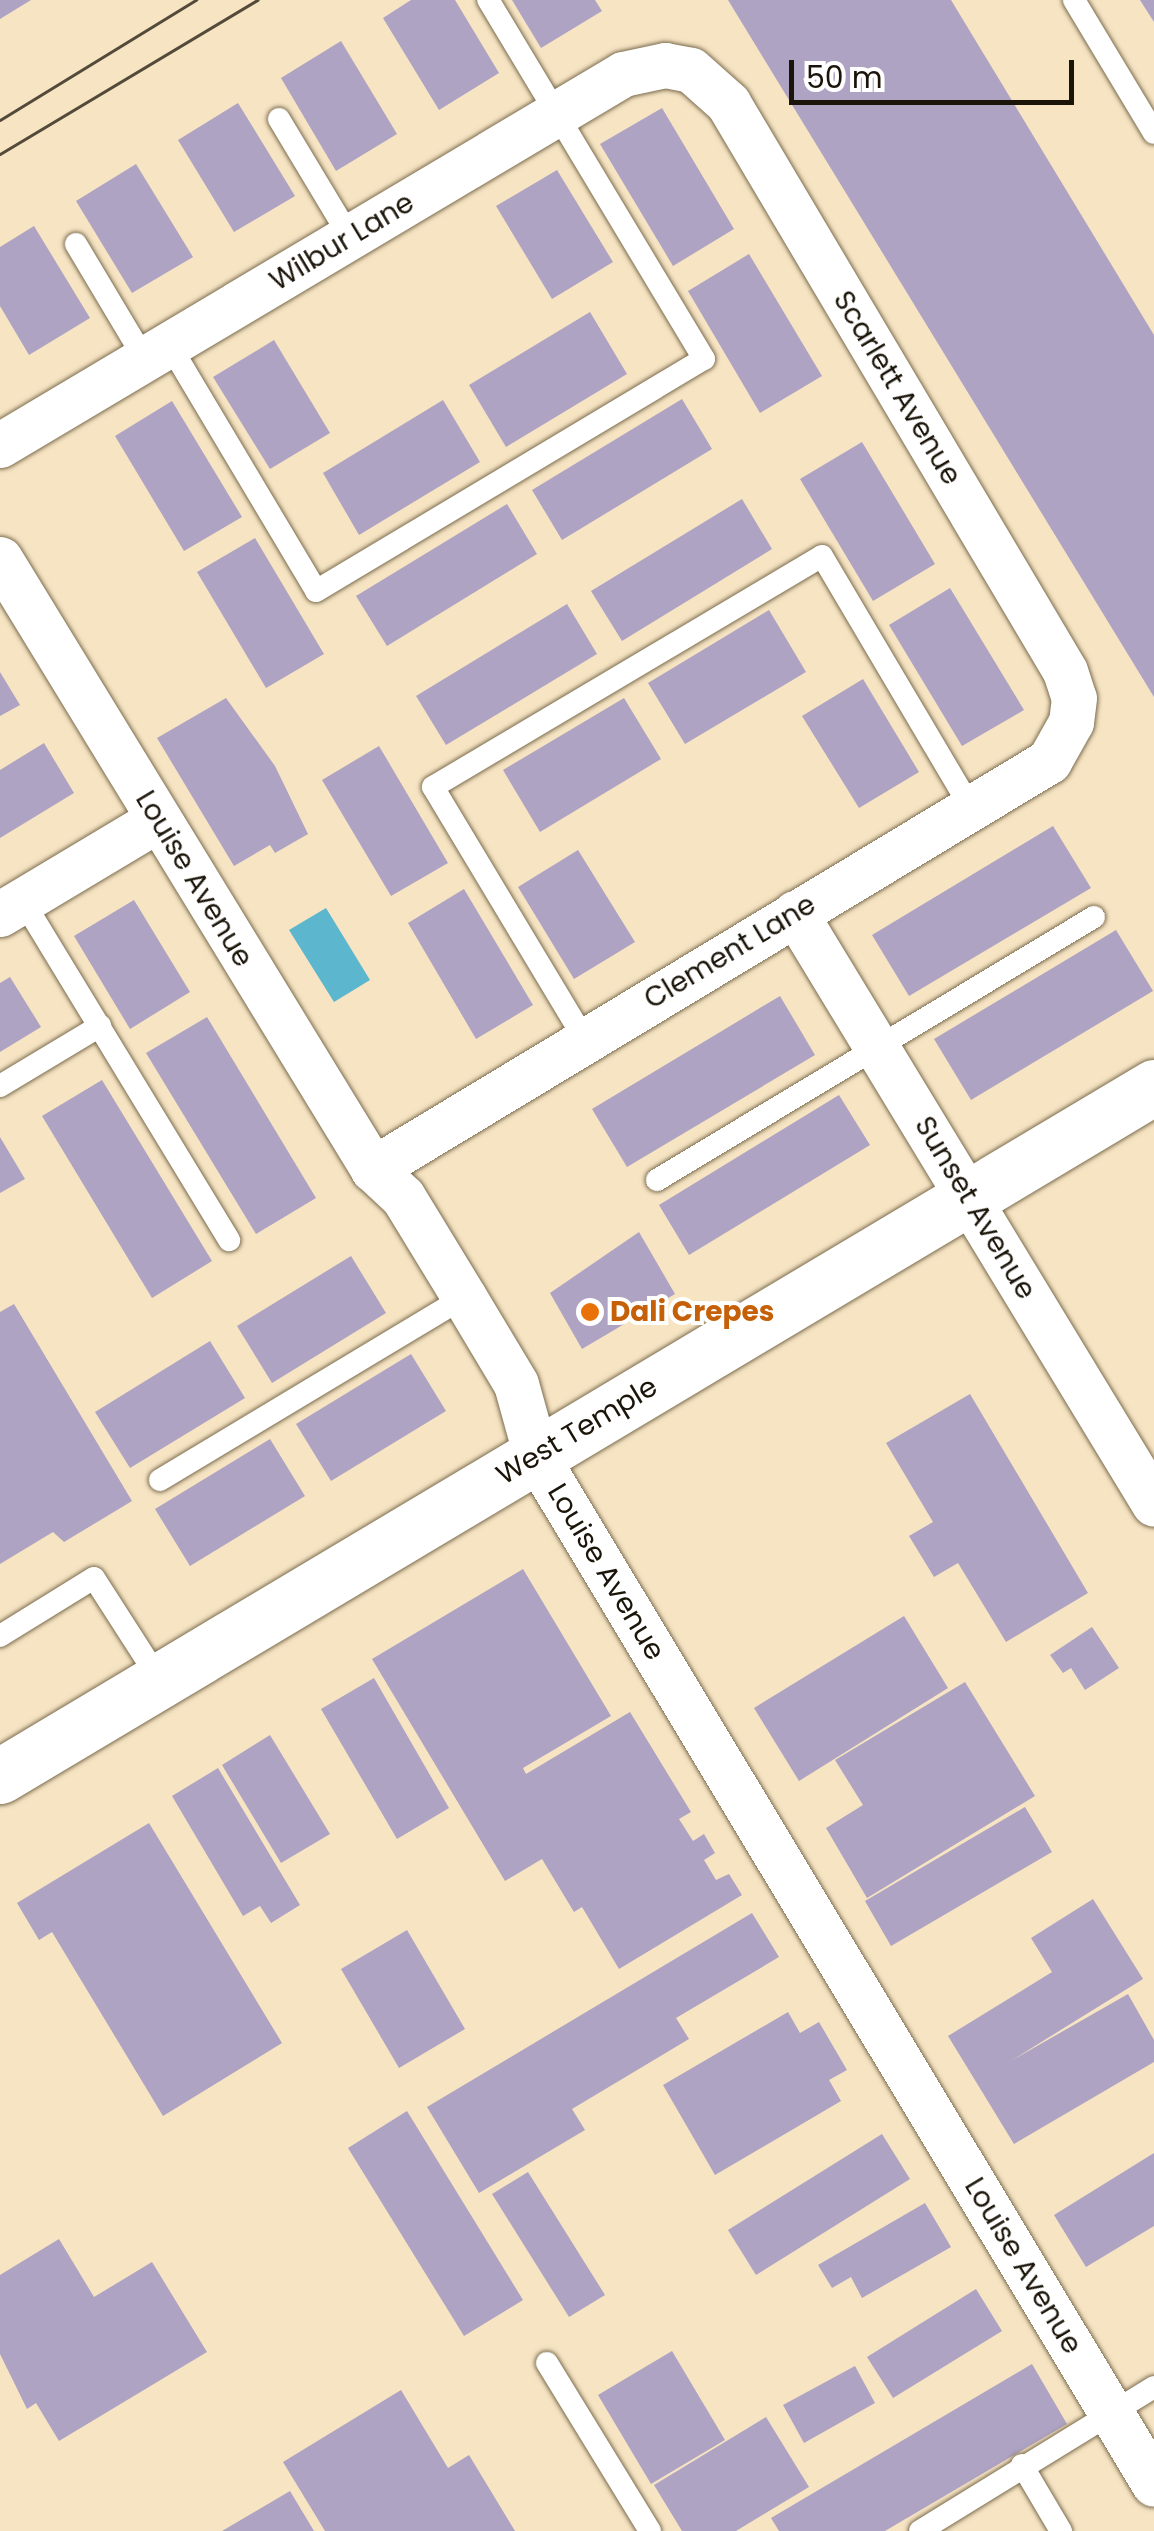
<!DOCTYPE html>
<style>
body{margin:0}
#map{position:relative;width:1154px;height:2531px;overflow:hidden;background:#f6e4c3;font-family:Poppins,sans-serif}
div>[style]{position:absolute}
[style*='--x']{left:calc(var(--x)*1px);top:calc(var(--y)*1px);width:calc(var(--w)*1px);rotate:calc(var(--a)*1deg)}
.water>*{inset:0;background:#5cb6ce}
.building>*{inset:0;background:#aea3c3}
.roads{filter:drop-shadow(0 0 2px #7b6c4e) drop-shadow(0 0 2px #7b6c4e)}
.service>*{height:22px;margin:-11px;padding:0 11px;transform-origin:11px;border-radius:11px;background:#fff}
.minor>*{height:45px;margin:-22.5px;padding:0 22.5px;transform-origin:22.5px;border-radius:22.5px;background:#fff}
.tertiary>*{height:55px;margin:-27.5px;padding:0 27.5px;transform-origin:27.5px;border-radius:27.5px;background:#fff}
.tram>*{height:2.5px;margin:-1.25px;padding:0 1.25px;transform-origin:1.25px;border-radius:1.25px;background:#534a39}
.dots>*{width:28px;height:28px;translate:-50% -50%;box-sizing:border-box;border:5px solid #fff;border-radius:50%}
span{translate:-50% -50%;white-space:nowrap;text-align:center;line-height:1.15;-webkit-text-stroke:8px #fff;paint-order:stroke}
.street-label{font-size:28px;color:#1a1409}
.food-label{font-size:28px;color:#c56008;font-weight:700}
.left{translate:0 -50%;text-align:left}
.scale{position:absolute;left:789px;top:60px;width:285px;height:45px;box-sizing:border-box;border:5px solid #1a1409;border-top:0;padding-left:12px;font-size:30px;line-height:35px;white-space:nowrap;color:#1a1409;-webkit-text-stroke:8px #fff;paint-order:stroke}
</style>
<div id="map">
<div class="water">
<div style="clip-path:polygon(326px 908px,370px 980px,334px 1002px,289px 930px)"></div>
</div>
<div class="building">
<div style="clip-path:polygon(0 0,31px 0,0 19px)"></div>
<div style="clip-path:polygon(411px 0,455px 0,499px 73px,439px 110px,383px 18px)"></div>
<div style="clip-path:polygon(512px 0,595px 0,602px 11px,541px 48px)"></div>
<div style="clip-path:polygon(728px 0,951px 0,1154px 335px,1154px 697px)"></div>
<div style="clip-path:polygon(1140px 0,1154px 0,1154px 22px)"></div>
<div style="clip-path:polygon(341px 41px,397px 134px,336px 171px,281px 78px)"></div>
<div style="clip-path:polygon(238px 103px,295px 196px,234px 232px,178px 140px)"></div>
<div style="clip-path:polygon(662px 108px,734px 229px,673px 266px,600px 144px)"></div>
<div style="clip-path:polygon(136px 164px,193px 257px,132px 293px,76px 201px)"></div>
<div style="clip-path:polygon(557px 170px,613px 262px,552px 299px,496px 206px)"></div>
<div style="clip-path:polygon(34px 226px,90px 318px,29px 355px,0 306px,0 247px)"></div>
<div style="clip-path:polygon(749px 254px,822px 376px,760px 413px,688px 291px)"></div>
<div style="clip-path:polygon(590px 312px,627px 374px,506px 447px,469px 385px)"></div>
<div style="clip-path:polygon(274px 340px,330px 433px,270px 469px,213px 377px)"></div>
<div style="clip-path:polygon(682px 399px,712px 449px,562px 540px,532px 490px)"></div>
<div style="clip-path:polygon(443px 400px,480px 462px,359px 535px,323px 473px)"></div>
<div style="clip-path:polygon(172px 401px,242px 517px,184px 551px,115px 436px)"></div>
<div style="clip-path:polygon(862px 442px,935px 564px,873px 601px,800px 479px)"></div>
<div style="clip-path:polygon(742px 499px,772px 549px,622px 641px,591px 591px)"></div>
<div style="clip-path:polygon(507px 504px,537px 554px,387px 646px,356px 596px)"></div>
<div style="clip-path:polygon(255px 538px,324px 654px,266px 688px,197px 572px)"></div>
<div style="clip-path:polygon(950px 588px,1024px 710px,962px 746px,889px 625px)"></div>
<div style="clip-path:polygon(567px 604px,597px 654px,446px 745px,416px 696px)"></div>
<div style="clip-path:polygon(769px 610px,806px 672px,685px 744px,648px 683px)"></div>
<div style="clip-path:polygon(0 672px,20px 705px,0 716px)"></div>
<div style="clip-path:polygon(863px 679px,919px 772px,859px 808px,802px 716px)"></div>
<div style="clip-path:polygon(226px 698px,275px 766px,308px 834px,275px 853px,270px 845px,234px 866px,157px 738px)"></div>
<div style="clip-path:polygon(624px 698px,661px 759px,540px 832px,503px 770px)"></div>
<div style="clip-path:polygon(44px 743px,74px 793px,0 838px,0 770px)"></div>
<div style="clip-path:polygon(379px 746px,448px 863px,391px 896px,322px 780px)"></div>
<div style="clip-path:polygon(1053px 826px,1091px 888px,909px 996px,872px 935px)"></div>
<div style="clip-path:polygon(578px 850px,635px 942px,574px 979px,518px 887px)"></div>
<div style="clip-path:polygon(464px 889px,533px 1005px,476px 1039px,408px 923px)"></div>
<div style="clip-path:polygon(134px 900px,190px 992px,130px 1029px,74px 936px)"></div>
<div style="clip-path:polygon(1116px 930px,1153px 991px,971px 1100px,934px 1039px)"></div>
<div style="clip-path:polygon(10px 977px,41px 1027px,0 1052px,0 983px)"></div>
<div style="clip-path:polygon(780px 996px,815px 1055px,627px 1167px,592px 1109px)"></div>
<div style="clip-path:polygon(207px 1017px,316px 1198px,256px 1234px,146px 1053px)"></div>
<div style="clip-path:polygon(102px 1080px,212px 1261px,152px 1298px,42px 1116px)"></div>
<div style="clip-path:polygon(839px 1095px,870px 1145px,689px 1255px,659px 1205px)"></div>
<div style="clip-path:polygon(0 1137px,25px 1179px,0 1193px)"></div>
<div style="clip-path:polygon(639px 1232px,675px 1294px,582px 1349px,550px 1293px)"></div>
<div style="clip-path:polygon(351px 1256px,386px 1313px,272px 1383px,237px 1326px)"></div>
<div style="clip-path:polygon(14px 1304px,132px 1501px,64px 1542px,53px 1532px,0 1564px,0 1312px)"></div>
<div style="clip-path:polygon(210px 1341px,245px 1398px,130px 1468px,95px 1412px)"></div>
<div style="clip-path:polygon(411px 1354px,446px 1411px,331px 1481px,296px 1424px)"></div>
<div style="clip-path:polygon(970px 1394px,1088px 1593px,1006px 1642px,958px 1563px,934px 1577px,909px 1536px,933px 1522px,886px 1443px)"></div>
<div style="clip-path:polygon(270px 1439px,305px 1496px,190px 1566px,155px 1509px)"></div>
<div style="clip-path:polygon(523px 1569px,611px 1716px,523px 1768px,526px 1774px,630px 1712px,691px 1812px,679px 1819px,693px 1841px,704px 1834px,715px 1853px,704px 1860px,716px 1880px,729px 1874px,742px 1895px,619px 1969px,582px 1907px,574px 1912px,542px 1859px,505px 1881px,372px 1659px)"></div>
<div style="clip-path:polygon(904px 1616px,948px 1688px,799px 1781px,754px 1708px)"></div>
<div style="clip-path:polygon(1092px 1627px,1119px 1668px,1085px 1690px,1071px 1668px,1063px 1673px,1050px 1655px)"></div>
<div style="clip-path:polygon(374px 1678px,449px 1808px,397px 1839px,321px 1709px)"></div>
<div style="clip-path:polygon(965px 1682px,1035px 1796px,867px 1898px,826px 1828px,863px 1805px,835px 1760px)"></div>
<div style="clip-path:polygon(270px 1735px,330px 1834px,281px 1863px,222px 1765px)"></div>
<div style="clip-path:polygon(218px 1768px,300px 1905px,271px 1923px,260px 1906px,243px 1916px,172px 1796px)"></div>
<div style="clip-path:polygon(1025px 1807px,1052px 1852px,891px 1946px,865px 1901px)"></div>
<div style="clip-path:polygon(149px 1823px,282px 2043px,163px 2116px,52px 1932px,39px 1940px,17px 1903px)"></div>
<div style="clip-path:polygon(1093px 1899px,1143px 1979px,1009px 2062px,1128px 1994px,1154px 2040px,1154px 2062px,1014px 2144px,948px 2036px,1052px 1972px,1031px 1938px)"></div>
<div style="clip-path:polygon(752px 1913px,779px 1957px,676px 2018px,689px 2039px,572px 2109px,585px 2130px,479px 2193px,427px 2107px)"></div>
<div style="clip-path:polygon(407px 1930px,465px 2029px,399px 2068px,341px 1969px)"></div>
<div style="clip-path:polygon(788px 2012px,800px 2033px,819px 2022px,847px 2070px,829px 2080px,841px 2101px,715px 2175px,663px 2085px)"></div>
<div style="clip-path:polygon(407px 2111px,523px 2300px,464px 2336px,348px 2148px)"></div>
<div style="clip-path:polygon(882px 2134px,910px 2179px,756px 2275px,728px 2230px)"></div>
<div style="clip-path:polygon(1154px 2153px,1154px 2226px,1086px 2267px,1054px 2215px)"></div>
<div style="clip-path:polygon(528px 2172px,605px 2295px,569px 2317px,492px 2194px)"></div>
<div style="clip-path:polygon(925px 2203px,951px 2247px,862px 2298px,851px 2277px,832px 2288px,818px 2265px)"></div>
<div style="clip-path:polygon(59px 2239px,94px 2297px,152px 2262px,207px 2352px,59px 2441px,36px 2403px,27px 2409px,0 2354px,0 2275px)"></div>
<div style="clip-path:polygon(976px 2289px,1002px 2331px,893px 2398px,867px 2357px)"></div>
<div style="clip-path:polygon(672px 2351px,725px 2440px,651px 2484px,598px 2395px)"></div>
<div style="clip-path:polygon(1032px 2364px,1067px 2424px,885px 2531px,779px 2531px,771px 2518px)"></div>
<div style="clip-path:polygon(855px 2366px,875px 2403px,804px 2443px,783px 2405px)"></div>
<div style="clip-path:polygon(401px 2390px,448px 2468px,469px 2455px,515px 2531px,325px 2531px,283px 2462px)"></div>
<div style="clip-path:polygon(766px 2417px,809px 2487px,736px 2531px,682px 2531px,654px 2485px)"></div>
<div style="clip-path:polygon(290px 2491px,314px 2531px,222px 2531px)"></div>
</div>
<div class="roads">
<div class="service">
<div style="--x:1074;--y:0;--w:155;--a:59"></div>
<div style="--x:279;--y:119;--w:138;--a:59"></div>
<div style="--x:76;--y:244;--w:133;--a:59.2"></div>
<div style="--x:169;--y:344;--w:287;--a:59.2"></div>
<div style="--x:316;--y:591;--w:452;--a:-30.9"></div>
<div style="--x:704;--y:359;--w:419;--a:-121"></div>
<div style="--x:23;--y:901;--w:397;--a:58.7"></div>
<div style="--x:585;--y:1040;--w:295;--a:-121"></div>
<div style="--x:433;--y:787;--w:452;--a:-30.7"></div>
<div style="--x:822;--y:556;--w:293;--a:59.4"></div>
<div style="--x:0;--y:1086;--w:117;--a:-31"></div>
<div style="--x:657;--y:1180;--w:510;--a:-31.04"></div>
<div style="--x:160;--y:1480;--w:355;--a:-31"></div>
<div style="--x:0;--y:1636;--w:110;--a:-31.7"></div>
<div style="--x:94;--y:1578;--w:122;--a:57.3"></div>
<div style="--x:547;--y:2363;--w:197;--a:58.5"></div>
<div style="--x:1022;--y:2465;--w:77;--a:59.4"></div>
<div style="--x:920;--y:2531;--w:275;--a:-31.6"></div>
</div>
<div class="minor">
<div style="--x:0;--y:445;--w:725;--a:-30.77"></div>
<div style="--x:623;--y:74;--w:43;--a:-12.1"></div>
<div style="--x:665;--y:65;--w:26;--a:11"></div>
<div style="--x:691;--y:70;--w:50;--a:41.7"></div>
<div style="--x:728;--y:103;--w:660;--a:59.32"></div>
<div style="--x:1065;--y:671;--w:28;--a:72"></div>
<div style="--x:1074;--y:698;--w:24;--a:97"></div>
<div style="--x:1071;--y:722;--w:45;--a:119.4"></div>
<div style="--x:1049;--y:761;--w:790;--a:148.89"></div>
<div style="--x:0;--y:559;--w:715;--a:58.56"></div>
<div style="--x:373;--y:1169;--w:41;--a:43"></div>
<div style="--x:403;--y:1197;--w:117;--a:58.6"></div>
<div style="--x:464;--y:1297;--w:101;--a:59.1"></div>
<div style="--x:516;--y:1384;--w:75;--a:74.5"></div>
<div style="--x:536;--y:1456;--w:1199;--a:58.99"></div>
<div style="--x:795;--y:913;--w:691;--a:58.72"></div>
<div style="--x:0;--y:914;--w:183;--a:-30.9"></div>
</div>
<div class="tertiary">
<div style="--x:0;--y:1776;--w:1344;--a:-30.84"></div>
</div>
</div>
<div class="tram">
<div style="--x:0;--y:120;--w:230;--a:-31.5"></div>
<div style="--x:0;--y:154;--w:300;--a:-30.9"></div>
</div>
<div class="dots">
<div style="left:590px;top:1312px;background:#e8710a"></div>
</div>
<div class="street-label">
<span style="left:342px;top:242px;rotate:-31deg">Wilbur Lane</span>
<span style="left:897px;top:388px;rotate:59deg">Scarlett Avenue</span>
<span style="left:194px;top:879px;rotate:59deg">Louise Avenue</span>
<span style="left:730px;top:952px;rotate:-31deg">Clement Lane</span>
<span style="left:975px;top:1208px;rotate:59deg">Sunset Avenue</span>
<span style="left:577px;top:1431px;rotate:-31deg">West Temple</span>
<span style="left:606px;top:1572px;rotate:59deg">Louise Avenue</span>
<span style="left:1023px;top:2266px;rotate:59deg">Louise Avenue</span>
</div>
<div class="food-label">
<span class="left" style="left:610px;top:1312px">Dali Crepes</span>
</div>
<div class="scale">50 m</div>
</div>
